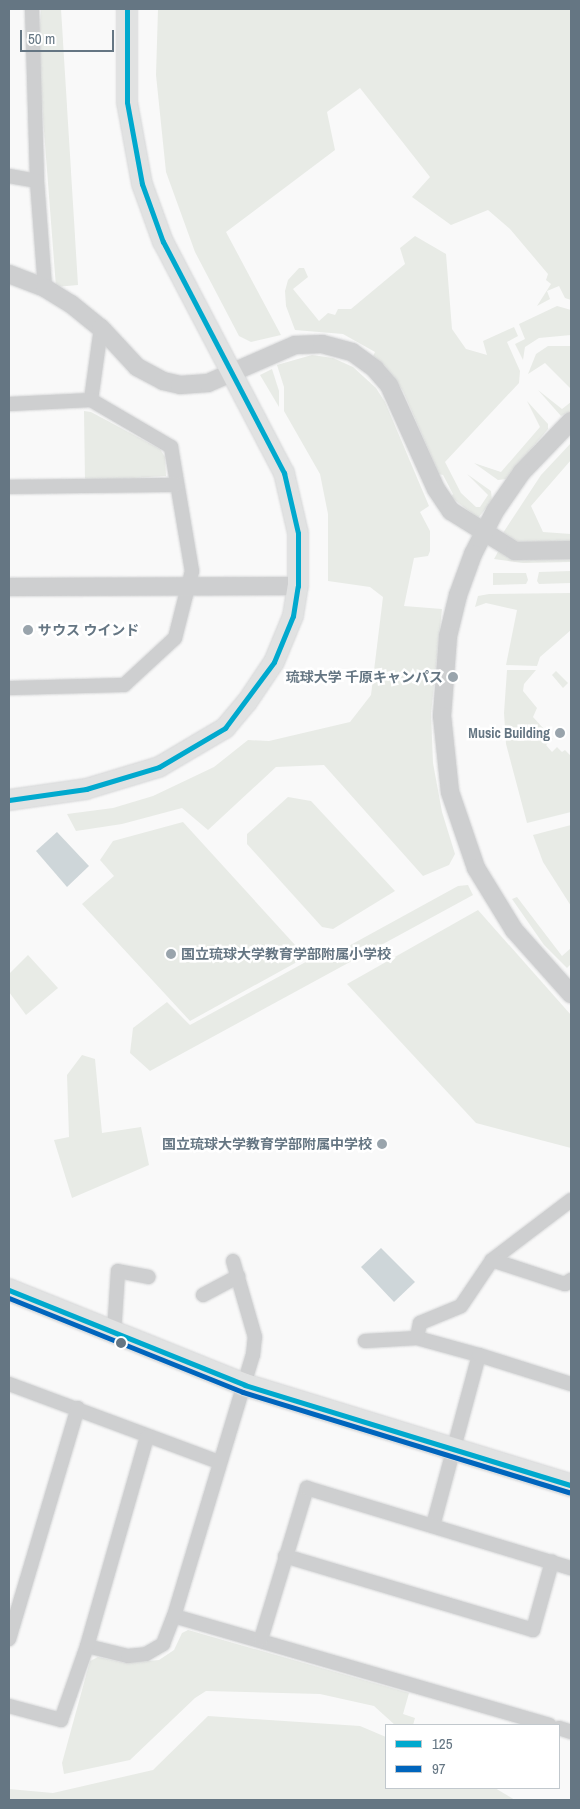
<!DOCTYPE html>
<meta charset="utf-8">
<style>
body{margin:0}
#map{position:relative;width:580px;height:1809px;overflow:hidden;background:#f9f9f9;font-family:"Archivo Narrow","Noto Sans JP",sans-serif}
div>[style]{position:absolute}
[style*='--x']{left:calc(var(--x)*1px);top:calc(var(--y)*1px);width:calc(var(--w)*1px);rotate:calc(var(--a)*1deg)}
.green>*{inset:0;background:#e8ebe6}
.water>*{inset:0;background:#ced6d9}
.roads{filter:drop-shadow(0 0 1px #d5d6d7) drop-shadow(0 0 1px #d5d6d7)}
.minor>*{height:14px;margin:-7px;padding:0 7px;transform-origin:7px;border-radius:7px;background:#cecfd0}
.tertiary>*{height:18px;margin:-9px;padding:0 9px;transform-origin:9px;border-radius:9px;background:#cecfd0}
.secondary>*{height:20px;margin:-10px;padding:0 10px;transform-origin:10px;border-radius:10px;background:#e1e2e2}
.primary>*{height:22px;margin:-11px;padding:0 11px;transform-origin:11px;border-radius:11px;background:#e1e2e2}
.bus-1>*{height:5px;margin:-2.5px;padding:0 2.5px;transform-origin:2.5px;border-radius:2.5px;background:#00a9ce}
.bus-2>*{height:5px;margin:-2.5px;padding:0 2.5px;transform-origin:2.5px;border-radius:2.5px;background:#0065bd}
.dots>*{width:14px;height:14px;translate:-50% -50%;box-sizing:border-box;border:2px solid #fff;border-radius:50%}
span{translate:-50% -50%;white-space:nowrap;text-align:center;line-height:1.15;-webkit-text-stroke:5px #fff;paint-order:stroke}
.poi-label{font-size:14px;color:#657683;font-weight:700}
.left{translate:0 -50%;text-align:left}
.right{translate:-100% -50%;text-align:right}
.frame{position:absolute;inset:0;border:10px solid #657683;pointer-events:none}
.legend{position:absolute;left:385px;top:1724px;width:175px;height:65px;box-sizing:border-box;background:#fff;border:1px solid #c1c8cd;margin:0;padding:6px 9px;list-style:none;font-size:15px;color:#657683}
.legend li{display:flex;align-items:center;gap:10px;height:25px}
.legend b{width:25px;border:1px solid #c1c8cd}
.scale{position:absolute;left:20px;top:30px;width:94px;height:22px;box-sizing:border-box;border:2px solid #657683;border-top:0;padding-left:6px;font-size:15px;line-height:18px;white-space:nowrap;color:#657683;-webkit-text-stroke:4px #fff;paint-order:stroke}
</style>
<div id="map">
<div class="green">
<div style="clip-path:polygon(41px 9px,61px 9px,78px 285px,56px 287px,38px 53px)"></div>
<div style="clip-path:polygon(158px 9px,571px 9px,571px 300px,565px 298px,559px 286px,547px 291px,550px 299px,537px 306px,551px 284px,546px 280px,548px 274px,510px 229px,488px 210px,451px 225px,412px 197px,430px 177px,360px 88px,327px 112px,335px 150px,226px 232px,281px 335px,251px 342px,239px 336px,195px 252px,166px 172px,156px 75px)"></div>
<div style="clip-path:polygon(415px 236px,446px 254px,452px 329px,466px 349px,487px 355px,483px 341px,514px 327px,518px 336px,507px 342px,520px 371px,519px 383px,445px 462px,461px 493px,476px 507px,480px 507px,488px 495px,467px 474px,491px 491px,492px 501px,478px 518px,451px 497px,453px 494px,443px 475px,439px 474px,403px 391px,385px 366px,373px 356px,375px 352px,343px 334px,295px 330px,286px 306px,285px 291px,288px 280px,299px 268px,304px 268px,308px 277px,293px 289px,319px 321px,328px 313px,335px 315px,338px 309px,351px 309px,405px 264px,400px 248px)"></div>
<div style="clip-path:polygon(557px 306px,571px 310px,571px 335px,539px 338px,525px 347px,523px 360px,515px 344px,525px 339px,519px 324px)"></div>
<div style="clip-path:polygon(548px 346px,571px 346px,571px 389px,545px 363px,528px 374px,536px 354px)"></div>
<div style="clip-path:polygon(312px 355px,333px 358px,353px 367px,376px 388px,385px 402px,429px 506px,420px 512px,430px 531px,430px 551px,428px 556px,414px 558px,404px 606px,442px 609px,431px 714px,433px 763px,442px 812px,455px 854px,449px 865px,423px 876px,324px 765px,276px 767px,208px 830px,182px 808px,122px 824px,76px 831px,67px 814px,113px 808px,153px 796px,214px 767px,248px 740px,269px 741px,350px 722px,371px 695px,383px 597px,370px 587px,328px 581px,328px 514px,320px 474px,284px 411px,284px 387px,277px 365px)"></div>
<div style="clip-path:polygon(272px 369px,279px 391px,279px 407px,260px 375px)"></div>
<div style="clip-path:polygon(538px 390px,562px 409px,571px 402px,571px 411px,561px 416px)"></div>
<div style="clip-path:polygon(527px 401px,548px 424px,548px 429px,506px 479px,498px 480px,474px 463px,501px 472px,540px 427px)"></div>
<div style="clip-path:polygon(84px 411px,91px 412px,160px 449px,165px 457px,166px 476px,85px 481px)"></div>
<div style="clip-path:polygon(571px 443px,571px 460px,531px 506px,543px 532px,571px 534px,571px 545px,528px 546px,501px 536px,541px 475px)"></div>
<div style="clip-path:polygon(499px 550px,571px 557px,571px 562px,523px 563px,494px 559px)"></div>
<div style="clip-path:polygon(571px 571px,571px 583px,539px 584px,537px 581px,539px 572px)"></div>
<div style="clip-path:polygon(493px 573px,526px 573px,528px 580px,526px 584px,493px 585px)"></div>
<div style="clip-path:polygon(571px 593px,571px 630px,540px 657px,537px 666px,506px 665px,517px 610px,486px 603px,475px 607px,478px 596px,489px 594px)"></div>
<div style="clip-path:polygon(507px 670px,536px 670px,524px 684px,523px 691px,537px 708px,533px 717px,553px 739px,546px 745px,552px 752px,557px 747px,562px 752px,565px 750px,571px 756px,571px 812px,527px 823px,506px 744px,504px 713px)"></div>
<div style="clip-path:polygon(556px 671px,568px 683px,563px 688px,552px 675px)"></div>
<div style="clip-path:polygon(288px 797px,311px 801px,395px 891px,333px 929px,322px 927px,247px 844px,247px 834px)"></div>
<div style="clip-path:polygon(183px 822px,306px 957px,190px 1021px,82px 904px,114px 876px,100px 860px,113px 841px)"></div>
<div style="clip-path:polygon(571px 825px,571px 906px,543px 862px,533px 835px)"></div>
<div style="clip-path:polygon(468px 885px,473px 895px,150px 1071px,130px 1053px,133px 1028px,167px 1002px,190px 1025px,313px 958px,325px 959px,458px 886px)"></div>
<div style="clip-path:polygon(517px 897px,562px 956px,571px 948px,571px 964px,567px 968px,544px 945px,512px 899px)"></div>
<div style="clip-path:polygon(478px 910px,571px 1015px,571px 1148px,476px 1123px,347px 984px)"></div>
<div style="clip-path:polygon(28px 955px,58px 988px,26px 1015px,9px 992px,9px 974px)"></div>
<div style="clip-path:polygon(82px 1055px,95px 1059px,102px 1133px,141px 1127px,149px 1165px,72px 1198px,54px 1140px,69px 1137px,67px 1075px)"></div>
<div style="clip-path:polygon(188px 1630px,409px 1693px,403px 1714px,415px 1718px,413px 1725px,395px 1725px,374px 1706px,320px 1694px,206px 1691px,195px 1698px,130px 1760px,64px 1774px,62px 1763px,90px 1661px,98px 1657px,126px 1663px,159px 1660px,174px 1650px,182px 1633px)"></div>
<div style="clip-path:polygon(208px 1716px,360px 1726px,386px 1737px,386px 1788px,495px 1788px,515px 1800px,9px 1800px,9px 1789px,53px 1793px,153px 1770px)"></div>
</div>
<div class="water">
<div style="clip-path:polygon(57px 832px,89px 866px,67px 887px,36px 851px)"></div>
<div style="clip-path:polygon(381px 1248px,415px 1282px,394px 1302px,361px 1267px)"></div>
</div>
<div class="roads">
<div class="minor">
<div style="--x:32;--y:9;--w:172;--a:88.3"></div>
<div style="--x:37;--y:181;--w:107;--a:85.7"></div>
<div style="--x:9;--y:176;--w:28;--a:10"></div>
<div style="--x:91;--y:400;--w:73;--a:-82.1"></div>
<div style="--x:9;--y:404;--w:82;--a:-2.8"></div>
<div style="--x:91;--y:400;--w:93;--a:30.4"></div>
<div style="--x:171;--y:447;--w:126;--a:80.4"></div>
<div style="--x:192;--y:571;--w:69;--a:104.2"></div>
<div style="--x:175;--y:638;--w:69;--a:137.3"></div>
<div style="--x:124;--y:685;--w:115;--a:178.5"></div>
<div style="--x:9;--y:487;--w:167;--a:-0.7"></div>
<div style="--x:492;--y:1260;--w:99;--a:-37.2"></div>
<div style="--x:203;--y:1295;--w:40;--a:-28"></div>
<div style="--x:114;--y:1333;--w:62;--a:-86.3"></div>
<div style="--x:118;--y:1271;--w:31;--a:11"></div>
<div style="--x:417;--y:1338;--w:64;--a:15.3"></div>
<div style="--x:479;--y:1355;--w:177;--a:105.1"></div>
<div style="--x:365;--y:1341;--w:52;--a:-3.3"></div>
<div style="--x:417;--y:1338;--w:15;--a:-79"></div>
<div style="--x:420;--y:1323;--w:44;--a:-22.5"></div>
<div style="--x:461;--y:1306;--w:55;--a:-56"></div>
<div style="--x:492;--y:1260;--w:77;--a:18.2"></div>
<div style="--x:565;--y:1284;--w:7;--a:-34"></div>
<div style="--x:479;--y:1355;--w:96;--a:17.5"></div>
<div style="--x:9;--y:1384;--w:224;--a:20.4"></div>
<div style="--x:285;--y:1556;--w:259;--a:16.6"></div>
<div style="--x:533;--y:1630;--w:71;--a:-74.4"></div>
<div style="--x:174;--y:1616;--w:391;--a:16.2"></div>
<div style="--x:9;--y:1639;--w:241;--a:-73.4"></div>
<div style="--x:261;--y:1639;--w:158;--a:-73.1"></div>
<div style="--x:307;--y:1488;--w:276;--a:16.9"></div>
<div style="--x:87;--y:1646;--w:42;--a:13.7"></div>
<div style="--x:128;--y:1656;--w:18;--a:-6"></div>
<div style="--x:146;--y:1654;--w:20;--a:-30"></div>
<div style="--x:163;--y:1644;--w:30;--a:-69"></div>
<div style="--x:174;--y:1616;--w:273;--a:-73.2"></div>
<div style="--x:253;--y:1355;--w:18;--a:-84"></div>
<div style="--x:255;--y:1337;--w:79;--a:-106.1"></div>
<div style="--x:9;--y:1706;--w:54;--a:15.1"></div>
<div style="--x:61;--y:1720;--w:78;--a:-70.6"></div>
<div style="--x:87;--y:1646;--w:217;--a:-74"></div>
<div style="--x:559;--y:1728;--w:13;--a:18"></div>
</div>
<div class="tertiary">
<div style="--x:9;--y:274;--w:39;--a:21"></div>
<div style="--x:45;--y:288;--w:31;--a:32"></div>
<div style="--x:71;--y:304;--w:38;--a:39"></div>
<div style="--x:101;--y:328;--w:53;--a:47.3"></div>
<div style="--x:137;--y:367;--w:30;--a:28"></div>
<div style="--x:163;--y:381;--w:17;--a:13"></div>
<div style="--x:180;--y:385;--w:28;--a:-4"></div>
<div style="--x:208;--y:383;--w:95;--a:-23.6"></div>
<div style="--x:295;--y:345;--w:27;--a:-2"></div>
<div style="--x:322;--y:344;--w:31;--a:15"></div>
<div style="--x:352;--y:352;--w:29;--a:36"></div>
<div style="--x:375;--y:369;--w:21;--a:49"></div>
<div style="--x:389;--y:385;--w:114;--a:65.7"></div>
<div style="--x:436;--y:489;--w:27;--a:56"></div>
<div style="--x:451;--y:511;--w:75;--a:32"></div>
<div style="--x:515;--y:551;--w:56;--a:-1"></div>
<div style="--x:571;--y:421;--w:71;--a:133.9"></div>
<div style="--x:522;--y:472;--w:47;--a:124.7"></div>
<div style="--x:495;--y:511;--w:48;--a:117.1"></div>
<div style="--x:473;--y:554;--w:44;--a:110.1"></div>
<div style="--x:458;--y:595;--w:42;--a:103.7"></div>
<div style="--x:448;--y:636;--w:80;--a:94.3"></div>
<div style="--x:442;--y:716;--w:76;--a:84"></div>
<div style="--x:450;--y:792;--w:80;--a:71.1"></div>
<div style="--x:476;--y:868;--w:73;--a:58.5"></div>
<div style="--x:514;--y:930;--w:86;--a:48.3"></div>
<div style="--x:9;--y:587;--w:289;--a:-0.2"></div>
</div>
<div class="secondary">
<div style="--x:9;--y:800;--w:78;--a:-8.1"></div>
<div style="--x:86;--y:789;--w:76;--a:-16.8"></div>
<div style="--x:159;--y:767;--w:77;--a:-30.6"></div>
<div style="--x:225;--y:728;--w:34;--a:-50"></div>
<div style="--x:247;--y:702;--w:48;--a:-56"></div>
<div style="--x:274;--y:662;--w:50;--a:-67.6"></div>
<div style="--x:293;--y:616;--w:30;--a:-81"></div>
<div style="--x:298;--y:586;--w:53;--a:-90"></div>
<div style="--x:298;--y:533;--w:62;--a:-103.1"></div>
<div style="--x:284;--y:473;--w:261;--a:-117.6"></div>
<div style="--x:163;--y:242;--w:62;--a:-109.9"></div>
<div style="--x:142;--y:184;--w:83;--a:-100.4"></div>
<div style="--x:127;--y:102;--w:93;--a:-90"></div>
</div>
<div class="primary">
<div style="--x:9;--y:1290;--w:254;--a:21.9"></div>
<div style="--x:245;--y:1385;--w:341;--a:17.1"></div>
</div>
</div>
<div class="bus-1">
<div style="--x:9;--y:800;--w:78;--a:-8.1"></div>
<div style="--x:86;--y:789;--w:76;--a:-16.8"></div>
<div style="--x:159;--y:767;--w:77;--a:-30.6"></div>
<div style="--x:225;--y:728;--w:82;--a:-53.4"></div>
<div style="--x:274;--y:662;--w:50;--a:-67.6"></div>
<div style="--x:293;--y:616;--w:30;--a:-81"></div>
<div style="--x:298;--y:586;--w:53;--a:-90"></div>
<div style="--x:298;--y:533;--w:62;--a:-103.1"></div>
<div style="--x:284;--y:473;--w:261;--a:-117.6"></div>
<div style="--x:163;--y:242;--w:62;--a:-109.9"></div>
<div style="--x:142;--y:184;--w:83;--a:-100.4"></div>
<div style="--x:127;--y:102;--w:93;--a:-90"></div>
<div style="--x:9;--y:1290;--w:254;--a:21.9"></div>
<div style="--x:245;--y:1385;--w:341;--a:17.1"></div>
</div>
<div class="bus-2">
<div style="--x:9;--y:1298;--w:252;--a:21.9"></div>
<div style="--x:243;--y:1392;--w:341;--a:17.1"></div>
</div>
<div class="dots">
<div style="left:28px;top:630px;background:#99a4ac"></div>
<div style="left:453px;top:677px;background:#99a4ac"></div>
<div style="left:560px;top:733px;background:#99a4ac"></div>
<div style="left:171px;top:954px;background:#99a4ac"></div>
<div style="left:382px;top:1144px;background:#99a4ac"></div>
<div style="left:121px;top:1343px;background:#657683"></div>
</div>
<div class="poi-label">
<span class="left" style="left:38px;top:630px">サウス ウインド</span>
<span class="right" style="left:443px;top:677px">琉球大学 千原キャンパス</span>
<span class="right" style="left:550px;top:733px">Music Building</span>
<span class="left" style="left:181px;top:954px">国立琉球大学教育学部附属小学校</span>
<span class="right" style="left:372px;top:1144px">国立琉球大学教育学部附属中学校</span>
</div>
<div class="frame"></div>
<ul class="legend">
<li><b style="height:6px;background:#00a9ce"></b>125</li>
<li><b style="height:6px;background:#0065bd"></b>97</li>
</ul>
<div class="scale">50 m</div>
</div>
